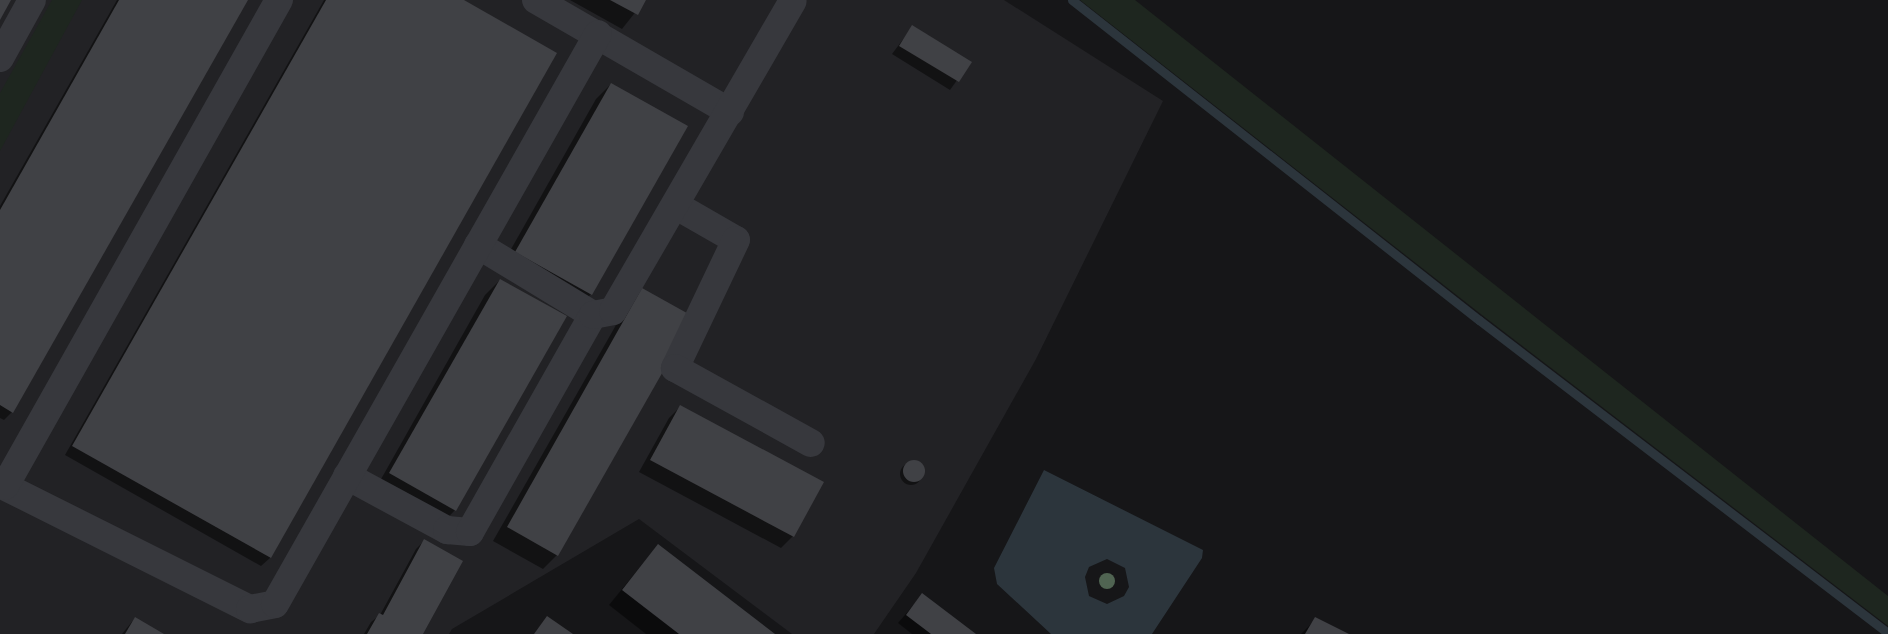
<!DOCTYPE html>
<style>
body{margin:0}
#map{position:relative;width:1888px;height:634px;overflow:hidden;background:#161618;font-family:Figtree,sans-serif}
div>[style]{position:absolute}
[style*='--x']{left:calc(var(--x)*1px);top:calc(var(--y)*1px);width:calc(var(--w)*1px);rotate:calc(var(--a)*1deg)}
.built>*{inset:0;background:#222225}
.green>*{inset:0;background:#1e261f}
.water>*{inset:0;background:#2c353c}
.shadow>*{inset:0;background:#0007}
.round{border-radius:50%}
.stream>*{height:9px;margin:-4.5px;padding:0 4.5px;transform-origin:4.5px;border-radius:4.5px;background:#2c353c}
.building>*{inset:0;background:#404145}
.minor>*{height:28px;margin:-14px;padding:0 14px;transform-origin:14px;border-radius:14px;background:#37383d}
.trees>*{width:16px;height:16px;margin:-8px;border-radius:50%;background:#506452}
span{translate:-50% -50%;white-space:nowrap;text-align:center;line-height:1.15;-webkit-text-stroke:4px #111113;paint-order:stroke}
</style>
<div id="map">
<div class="built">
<div style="clip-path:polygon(0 0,1004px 0,1163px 101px,1036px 359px,916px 573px,874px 634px,792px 634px,639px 519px,452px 629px,449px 634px,0 634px)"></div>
</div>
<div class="green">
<div style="clip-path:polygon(52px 0,82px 0,0 151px,0 93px)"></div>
<div style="clip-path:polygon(1080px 0,1135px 0,1888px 596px,1888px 626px,1482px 315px)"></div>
</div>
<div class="water">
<div style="clip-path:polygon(evenodd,1044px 470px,1203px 550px,1202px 558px,1152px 634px,1051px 634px,997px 584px,994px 568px,1044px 470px,1107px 559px,1125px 568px,1129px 587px,1124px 596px,1107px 604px,1089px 596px,1085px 577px,1089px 567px,1107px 559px)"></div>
</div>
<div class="shadow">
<div style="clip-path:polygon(117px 0,246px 0,12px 412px,4px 420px,0 418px,0 206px)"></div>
<div style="clip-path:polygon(324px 0,461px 0,556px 53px,270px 558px,261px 566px,65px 455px)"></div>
<div style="clip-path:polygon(570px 0,645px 0,622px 29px)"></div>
<div style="clip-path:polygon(913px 26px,970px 62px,950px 90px,892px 54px)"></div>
<div style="clip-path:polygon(611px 84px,591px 294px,577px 309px,501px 267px,596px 99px)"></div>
<div style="clip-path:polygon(500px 280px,455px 510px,441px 525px,376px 488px,485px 295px)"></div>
<div style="clip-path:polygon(642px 290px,557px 555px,543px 569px,493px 541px,628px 304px)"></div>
<div style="clip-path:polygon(681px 406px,793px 536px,781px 548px,639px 472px,669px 418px)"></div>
<div class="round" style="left:900px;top:463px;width:22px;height:22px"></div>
<div style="clip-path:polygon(424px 541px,422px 634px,364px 634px,371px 622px,380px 615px,416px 549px)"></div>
<div style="clip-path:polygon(658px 545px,773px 634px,646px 634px,609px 605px)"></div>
<div style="clip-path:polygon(922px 595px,974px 634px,912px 634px,898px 623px)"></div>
<div style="clip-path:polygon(135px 618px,162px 634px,122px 634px)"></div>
<div style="clip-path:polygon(1316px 619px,1346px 634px,1301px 634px)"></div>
</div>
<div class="stream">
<div style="--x:1072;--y:0;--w:518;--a:38.18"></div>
<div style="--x:1479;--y:320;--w:515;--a:37.43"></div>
</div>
<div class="building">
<div style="clip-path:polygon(0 0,11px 0,0 20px)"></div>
<div style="clip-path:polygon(119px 0,248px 0,13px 413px,0 405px,0 210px)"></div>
<div style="clip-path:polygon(326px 0,464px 0,557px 53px,271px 558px,72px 446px)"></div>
<div style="clip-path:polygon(610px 0,646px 0,638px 15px)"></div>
<div style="clip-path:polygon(912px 25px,972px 62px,959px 82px,899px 46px)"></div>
<div style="clip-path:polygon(611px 83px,688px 126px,592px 295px,515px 252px)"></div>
<div style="clip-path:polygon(500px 279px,567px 316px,456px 511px,389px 473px)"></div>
<div style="clip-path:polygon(642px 288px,694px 317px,558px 556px,507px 527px)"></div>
<div style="clip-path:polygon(680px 405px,824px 482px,794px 537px,650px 460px)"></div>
<div class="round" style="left:903px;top:460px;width:22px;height:22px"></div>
<div style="clip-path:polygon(424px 539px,463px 561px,423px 634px,367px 634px,379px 613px,383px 615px)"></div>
<div style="clip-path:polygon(658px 544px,775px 634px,679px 634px,622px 590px)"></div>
<div style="clip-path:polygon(922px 593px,976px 634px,931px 634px,906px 615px)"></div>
<div style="clip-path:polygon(547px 616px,573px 634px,534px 634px)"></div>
<div style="clip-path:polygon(135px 617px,164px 634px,125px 634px)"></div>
<div style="clip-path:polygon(1315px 617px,1349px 634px,1305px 634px)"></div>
</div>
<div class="minor">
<div style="--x:536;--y:0;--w:224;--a:30"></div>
<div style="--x:0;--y:58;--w:66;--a:-61.1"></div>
<div style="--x:675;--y:205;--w:70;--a:29.8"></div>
<div style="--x:736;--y:240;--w:142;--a:115.5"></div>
<div style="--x:675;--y:368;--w:155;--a:28.9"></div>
<div style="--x:478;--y:245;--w:135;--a:31.3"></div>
<div style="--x:347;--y:476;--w:114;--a:28.4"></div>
<div style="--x:447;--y:530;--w:23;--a:5"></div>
<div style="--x:470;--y:532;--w:249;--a:-60.5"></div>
<div style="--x:593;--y:315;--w:20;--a:-11"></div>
<div style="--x:613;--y:311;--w:358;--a:-59.9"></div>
<div style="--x:0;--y:484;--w:280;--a:26.6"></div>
<div style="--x:250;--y:609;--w:25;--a:-11"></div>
<div style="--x:275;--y:604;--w:655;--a:-60.46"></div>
<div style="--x:5;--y:486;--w:558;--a:-60.59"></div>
</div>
<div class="trees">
<div style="left:1107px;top:581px"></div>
</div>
</div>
